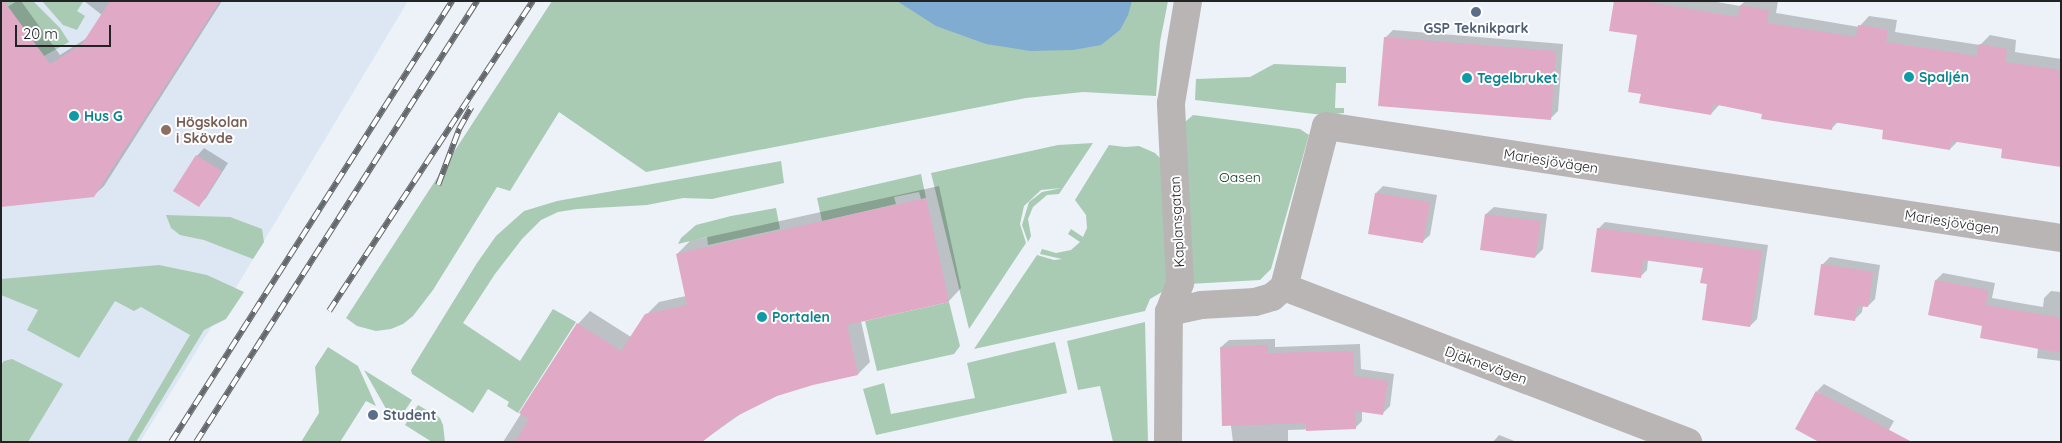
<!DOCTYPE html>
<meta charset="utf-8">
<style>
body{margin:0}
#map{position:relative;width:2062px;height:443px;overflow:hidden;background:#ecf2f8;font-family:Quicksand,sans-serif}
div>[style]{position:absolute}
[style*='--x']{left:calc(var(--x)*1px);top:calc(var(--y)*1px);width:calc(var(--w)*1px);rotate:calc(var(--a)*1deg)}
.built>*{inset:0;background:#dce7f3}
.green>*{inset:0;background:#a9cbb4}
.water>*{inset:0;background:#81acd2}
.shadow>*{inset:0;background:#0003}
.building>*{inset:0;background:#e0a9c5}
.minor>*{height:28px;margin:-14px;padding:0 14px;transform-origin:14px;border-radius:14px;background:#b9b5b5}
.rail>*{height:5.5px;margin-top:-2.75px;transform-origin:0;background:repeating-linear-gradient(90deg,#fefefe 0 11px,#64676b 0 22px);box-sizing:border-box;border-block:1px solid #64676b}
.dots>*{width:14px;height:14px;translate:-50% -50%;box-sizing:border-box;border:2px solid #fefefe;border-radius:50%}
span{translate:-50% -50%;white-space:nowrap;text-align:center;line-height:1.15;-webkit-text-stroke:4px #fefefe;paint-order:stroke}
.service-label{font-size:14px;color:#4e5e75;font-weight:700}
.left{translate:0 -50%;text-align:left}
.culture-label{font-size:14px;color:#0d838f;font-weight:700}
.education-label{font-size:14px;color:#785e54;font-weight:700}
.street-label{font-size:14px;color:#212325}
.park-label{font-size:14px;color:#09341d}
.frame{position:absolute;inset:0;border:2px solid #212325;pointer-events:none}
.scale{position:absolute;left:15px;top:25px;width:96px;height:22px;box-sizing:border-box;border:2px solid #212325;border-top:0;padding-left:6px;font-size:15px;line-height:18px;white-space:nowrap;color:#212325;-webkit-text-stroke:4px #fefefe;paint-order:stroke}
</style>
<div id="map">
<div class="built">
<div style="clip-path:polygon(1px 1px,408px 1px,243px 276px,140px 442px,1px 442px)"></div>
</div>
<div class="green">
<div style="clip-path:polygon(1px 1px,33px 1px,60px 28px,69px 42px,44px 56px)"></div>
<div style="clip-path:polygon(42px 1px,83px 2px,77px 11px,85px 16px,77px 30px,63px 25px)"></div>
<div style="clip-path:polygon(552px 1px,1168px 1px,1160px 42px,1156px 96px,1083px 92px,1026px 98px,646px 172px,559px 112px,510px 191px,497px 187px,433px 290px,413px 316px,403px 324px,391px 329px,376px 331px,357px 326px,346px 318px)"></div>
<div style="clip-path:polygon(1274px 64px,1346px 67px,1346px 83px,1336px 83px,1335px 108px,1344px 108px,1344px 113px,1323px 115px,1195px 100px,1196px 79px,1250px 77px)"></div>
<div style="clip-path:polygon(1193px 115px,1300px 129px,1309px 135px,1271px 269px,1260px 280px,1189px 284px,1185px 122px)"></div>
<div style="clip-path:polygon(1093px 143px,1059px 194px,1047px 195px,1033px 207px,1028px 219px,1031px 236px,1028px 242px,1022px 225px,1029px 202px,1042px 192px,1062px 188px,1041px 190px,1024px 206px,1020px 224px,1026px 243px,969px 329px,931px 173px,1058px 145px)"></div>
<div style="clip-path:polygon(1109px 145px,1125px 147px,1139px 146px,1155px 153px,1170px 168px,1172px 286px,1150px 299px,1145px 311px,974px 349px,1037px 255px,1054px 260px,1062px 259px,1040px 254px,1042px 249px,1056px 253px,1071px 250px,1080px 242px,1068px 234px,1071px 229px,1083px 237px,1087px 228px,1086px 215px,1075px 200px)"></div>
<div style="clip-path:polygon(781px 161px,784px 183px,712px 199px,683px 198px,647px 205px,577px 209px,558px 212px,541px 220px,522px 239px,495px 274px,463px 323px,520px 361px,553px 309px,576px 322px,518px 413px,507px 406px,509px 402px,488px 389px,473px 413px,412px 374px,411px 370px,477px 263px,496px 236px,524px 211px,557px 201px)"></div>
<div style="clip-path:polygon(921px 174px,926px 198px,921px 199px,919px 192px,894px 197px,896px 204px,822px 221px,817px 198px)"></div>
<div style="clip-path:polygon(776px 208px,780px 229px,708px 245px,707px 237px,678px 244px,681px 238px,696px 225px,731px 216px)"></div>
<div style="clip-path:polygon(166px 215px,230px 217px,262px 229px,264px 242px,253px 259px,204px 240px,180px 235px,171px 228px)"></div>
<div style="clip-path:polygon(159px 265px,207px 275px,244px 292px,226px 319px,204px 330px,136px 442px,127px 442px,190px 335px,141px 307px,134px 311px,115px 301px,79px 358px,27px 330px,38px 310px,1px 295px,1px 279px)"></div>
<div style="clip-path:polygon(949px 302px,960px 346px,954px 354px,877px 371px,865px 321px)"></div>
<div style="clip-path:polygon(1145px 322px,1148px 442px,1113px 442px,1100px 386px,1078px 390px,1067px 341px)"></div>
<div style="clip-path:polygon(1055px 342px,1067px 393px,876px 435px,863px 389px,884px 383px,891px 414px,975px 398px,967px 363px)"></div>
<div style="clip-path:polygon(328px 347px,358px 366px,376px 406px,366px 401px,340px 442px,301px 442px,319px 413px,315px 367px)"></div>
<div style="clip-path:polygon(12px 359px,63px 384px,28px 442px,1px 442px,1px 365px,4px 361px)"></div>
<div style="clip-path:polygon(364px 370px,412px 400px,398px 421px,389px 414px)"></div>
<div style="clip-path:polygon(418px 405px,440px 418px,443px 425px,445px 442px,432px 442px,405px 425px)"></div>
</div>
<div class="water">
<div style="clip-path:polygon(897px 1px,1132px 1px,1128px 15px,1120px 30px,1101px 45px,1073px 50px,1030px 51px,986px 44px,936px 26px)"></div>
</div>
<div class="shadow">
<div style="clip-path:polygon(17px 1px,21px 1px,60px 55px,87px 38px,102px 15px,84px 1px,222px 1px,104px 186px,93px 196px,1px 11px)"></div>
<div style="clip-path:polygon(1615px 1px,1711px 1px,1740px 6px,1745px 1px,1778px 1px,1776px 13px,1859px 27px,1869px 16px,1897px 20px,1895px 32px,1980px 45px,1990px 35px,2016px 40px,2015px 52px,2061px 59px,2061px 166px,2004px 148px,1958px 141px,1950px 149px,1885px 129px,1839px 121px,1831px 129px,1720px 104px,1711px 114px,1642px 93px,1639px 34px)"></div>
<div style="clip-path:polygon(1393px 30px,1563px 44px,1558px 111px,1550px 119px,1385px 38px)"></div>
<div style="clip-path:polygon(204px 148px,228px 163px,206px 198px,199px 205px,197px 156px)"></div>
<div style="clip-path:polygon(939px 186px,961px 288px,949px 301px,861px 321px,870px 362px,858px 374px,813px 384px,777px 395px,749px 408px,701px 442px,503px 442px,578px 324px,590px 311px,631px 337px,646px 315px,659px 302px,686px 296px,677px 254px,690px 241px)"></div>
<div style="clip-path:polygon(1383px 186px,1437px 195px,1430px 235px,1422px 242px,1376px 193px)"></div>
<div style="clip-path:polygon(1494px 207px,1547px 214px,1543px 249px,1535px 257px,1481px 249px,1486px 214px)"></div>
<div style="clip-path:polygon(1605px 222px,1768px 245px,1757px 319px,1750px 326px,1709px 283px,1704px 267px,1648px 260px,1647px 270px,1640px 277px,1598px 229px)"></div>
<div style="clip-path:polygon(1830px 257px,1880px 265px,1875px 299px,1868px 306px,1863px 305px,1862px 312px,1855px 319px,1822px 265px)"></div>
<div style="clip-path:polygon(1943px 273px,1995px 283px,1992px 298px,2043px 307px,2044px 298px,2051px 291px,2061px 292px,2061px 361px,2037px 358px,2038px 348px,1983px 325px,1936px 280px)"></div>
<div style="clip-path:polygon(1275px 339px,1275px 347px,1360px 344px,1361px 369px,1394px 374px,1390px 406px,1383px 413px,1362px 411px,1362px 421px,1355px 428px,1288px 430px,1288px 442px,1233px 442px,1221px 347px,1229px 340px)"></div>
<div style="clip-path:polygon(1824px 384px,1894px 421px,1882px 442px,1817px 391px)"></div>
<div style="clip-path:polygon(1499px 435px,1517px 442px,1493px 442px)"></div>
</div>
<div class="building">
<div style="clip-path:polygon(1px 1px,4px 1px,50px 64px,82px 44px,110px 1px,220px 1px,94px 197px,1px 207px)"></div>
<div style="clip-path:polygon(1614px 1px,1642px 1px,1738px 17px,1740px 5px,1769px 10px,1767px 23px,1856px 37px,1858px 25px,1873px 27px,1888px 30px,1886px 42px,1977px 56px,1979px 44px,2007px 49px,2005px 62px,2061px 70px,2061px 167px,2001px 158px,2002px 149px,1951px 141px,1950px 150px,1882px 139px,1883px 130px,1833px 122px,1832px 130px,1761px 119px,1762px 114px,1713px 104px,1711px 115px,1639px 103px,1641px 94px,1628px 92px,1637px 35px,1609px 31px)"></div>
<div style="clip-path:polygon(1384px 37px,1556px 51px,1551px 120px,1378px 106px)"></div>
<div style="clip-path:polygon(196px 155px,222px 171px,199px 207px,173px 191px)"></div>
<div style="clip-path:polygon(1375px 193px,1430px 202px,1423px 243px,1368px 234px)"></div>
<div style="clip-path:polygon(926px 198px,949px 302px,847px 325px,858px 375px,813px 385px,777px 396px,733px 418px,702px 442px,515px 442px,529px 419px,519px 413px,577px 323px,621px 351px,645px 314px,687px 305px,676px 254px)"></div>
<div style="clip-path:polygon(1485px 214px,1541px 221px,1535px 258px,1480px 250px)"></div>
<div style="clip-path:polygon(1597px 228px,1762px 251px,1750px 327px,1702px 320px,1707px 284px,1700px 283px,1703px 268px,1643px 260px,1641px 278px,1591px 272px)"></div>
<div style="clip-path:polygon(1821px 264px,1873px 272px,1868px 307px,1857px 306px,1855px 321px,1814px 315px)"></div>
<div style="clip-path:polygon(1935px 280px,1988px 290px,1986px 305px,2061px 318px,2061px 353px,1980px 338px,1982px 326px,1928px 315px)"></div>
<div style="clip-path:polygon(1268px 345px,1268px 353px,1353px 351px,1354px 376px,1388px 381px,1383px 415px,1355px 411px,1356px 429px,1306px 431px,1306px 423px,1222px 426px,1220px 347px)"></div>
<div style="clip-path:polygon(1816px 391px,1912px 442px,1819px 442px,1795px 429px)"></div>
</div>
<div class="minor">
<div style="--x:1284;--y:287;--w:433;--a:21"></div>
<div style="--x:1169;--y:312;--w:33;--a:-12"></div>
<div style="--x:1201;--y:305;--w:54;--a:-3.2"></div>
<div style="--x:1255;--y:302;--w:18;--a:-16"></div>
<div style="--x:1272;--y:297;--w:16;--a:-40"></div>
<div style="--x:1284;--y:287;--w:166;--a:-75.4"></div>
<div style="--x:1326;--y:126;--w:743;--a:8.66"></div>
<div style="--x:1168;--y:442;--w:130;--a:-89.6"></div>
<div style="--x:1169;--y:312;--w:31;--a:-69"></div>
<div style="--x:1180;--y:283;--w:180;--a:-92.9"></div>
<div style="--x:1171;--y:103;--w:103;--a:-80.5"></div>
</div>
<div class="rail">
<div style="--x:438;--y:185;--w:60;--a:-69.4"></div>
<div style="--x:459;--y:129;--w:25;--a:-61"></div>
<div style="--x:329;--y:311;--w:371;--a:-56.7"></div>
<div style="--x:171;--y:442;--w:523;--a:-57.5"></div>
<div style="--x:196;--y:442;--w:523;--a:-57.5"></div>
</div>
<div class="dots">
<div style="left:1476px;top:12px;background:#5c6f8a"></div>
<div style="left:1909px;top:77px;background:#0f9aa8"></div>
<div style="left:1467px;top:78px;background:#0f9aa8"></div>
<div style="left:74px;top:116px;background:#0f9aa8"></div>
<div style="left:166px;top:130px;background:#8d6e63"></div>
<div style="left:762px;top:317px;background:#0f9aa8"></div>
<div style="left:373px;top:415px;background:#5c6f8a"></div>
</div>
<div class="service-label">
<span style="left:1476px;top:28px">GSP Teknikpark</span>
<span class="left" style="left:383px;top:415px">Student</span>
</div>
<div class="culture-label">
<span class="left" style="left:1919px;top:77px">Spaljén</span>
<span class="left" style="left:1477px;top:78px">Tegelbruket</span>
<span class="left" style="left:84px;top:116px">Hus G</span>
<span class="left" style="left:772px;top:317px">Portalen</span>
</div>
<div class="education-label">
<span class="left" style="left:176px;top:130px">Högskolan<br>i Skövde</span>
</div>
<div class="street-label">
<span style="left:1551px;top:161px;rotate:9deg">Mariesjövägen</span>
<span style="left:1177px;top:222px;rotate:-93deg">Kaplansgatan</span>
<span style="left:1952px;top:222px;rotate:9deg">Mariesjövägen</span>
<span style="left:1486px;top:365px;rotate:20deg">Djäknevägen</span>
</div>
<div class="park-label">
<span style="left:1240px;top:177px">Oasen</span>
</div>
<div class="frame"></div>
<div class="scale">20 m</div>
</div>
